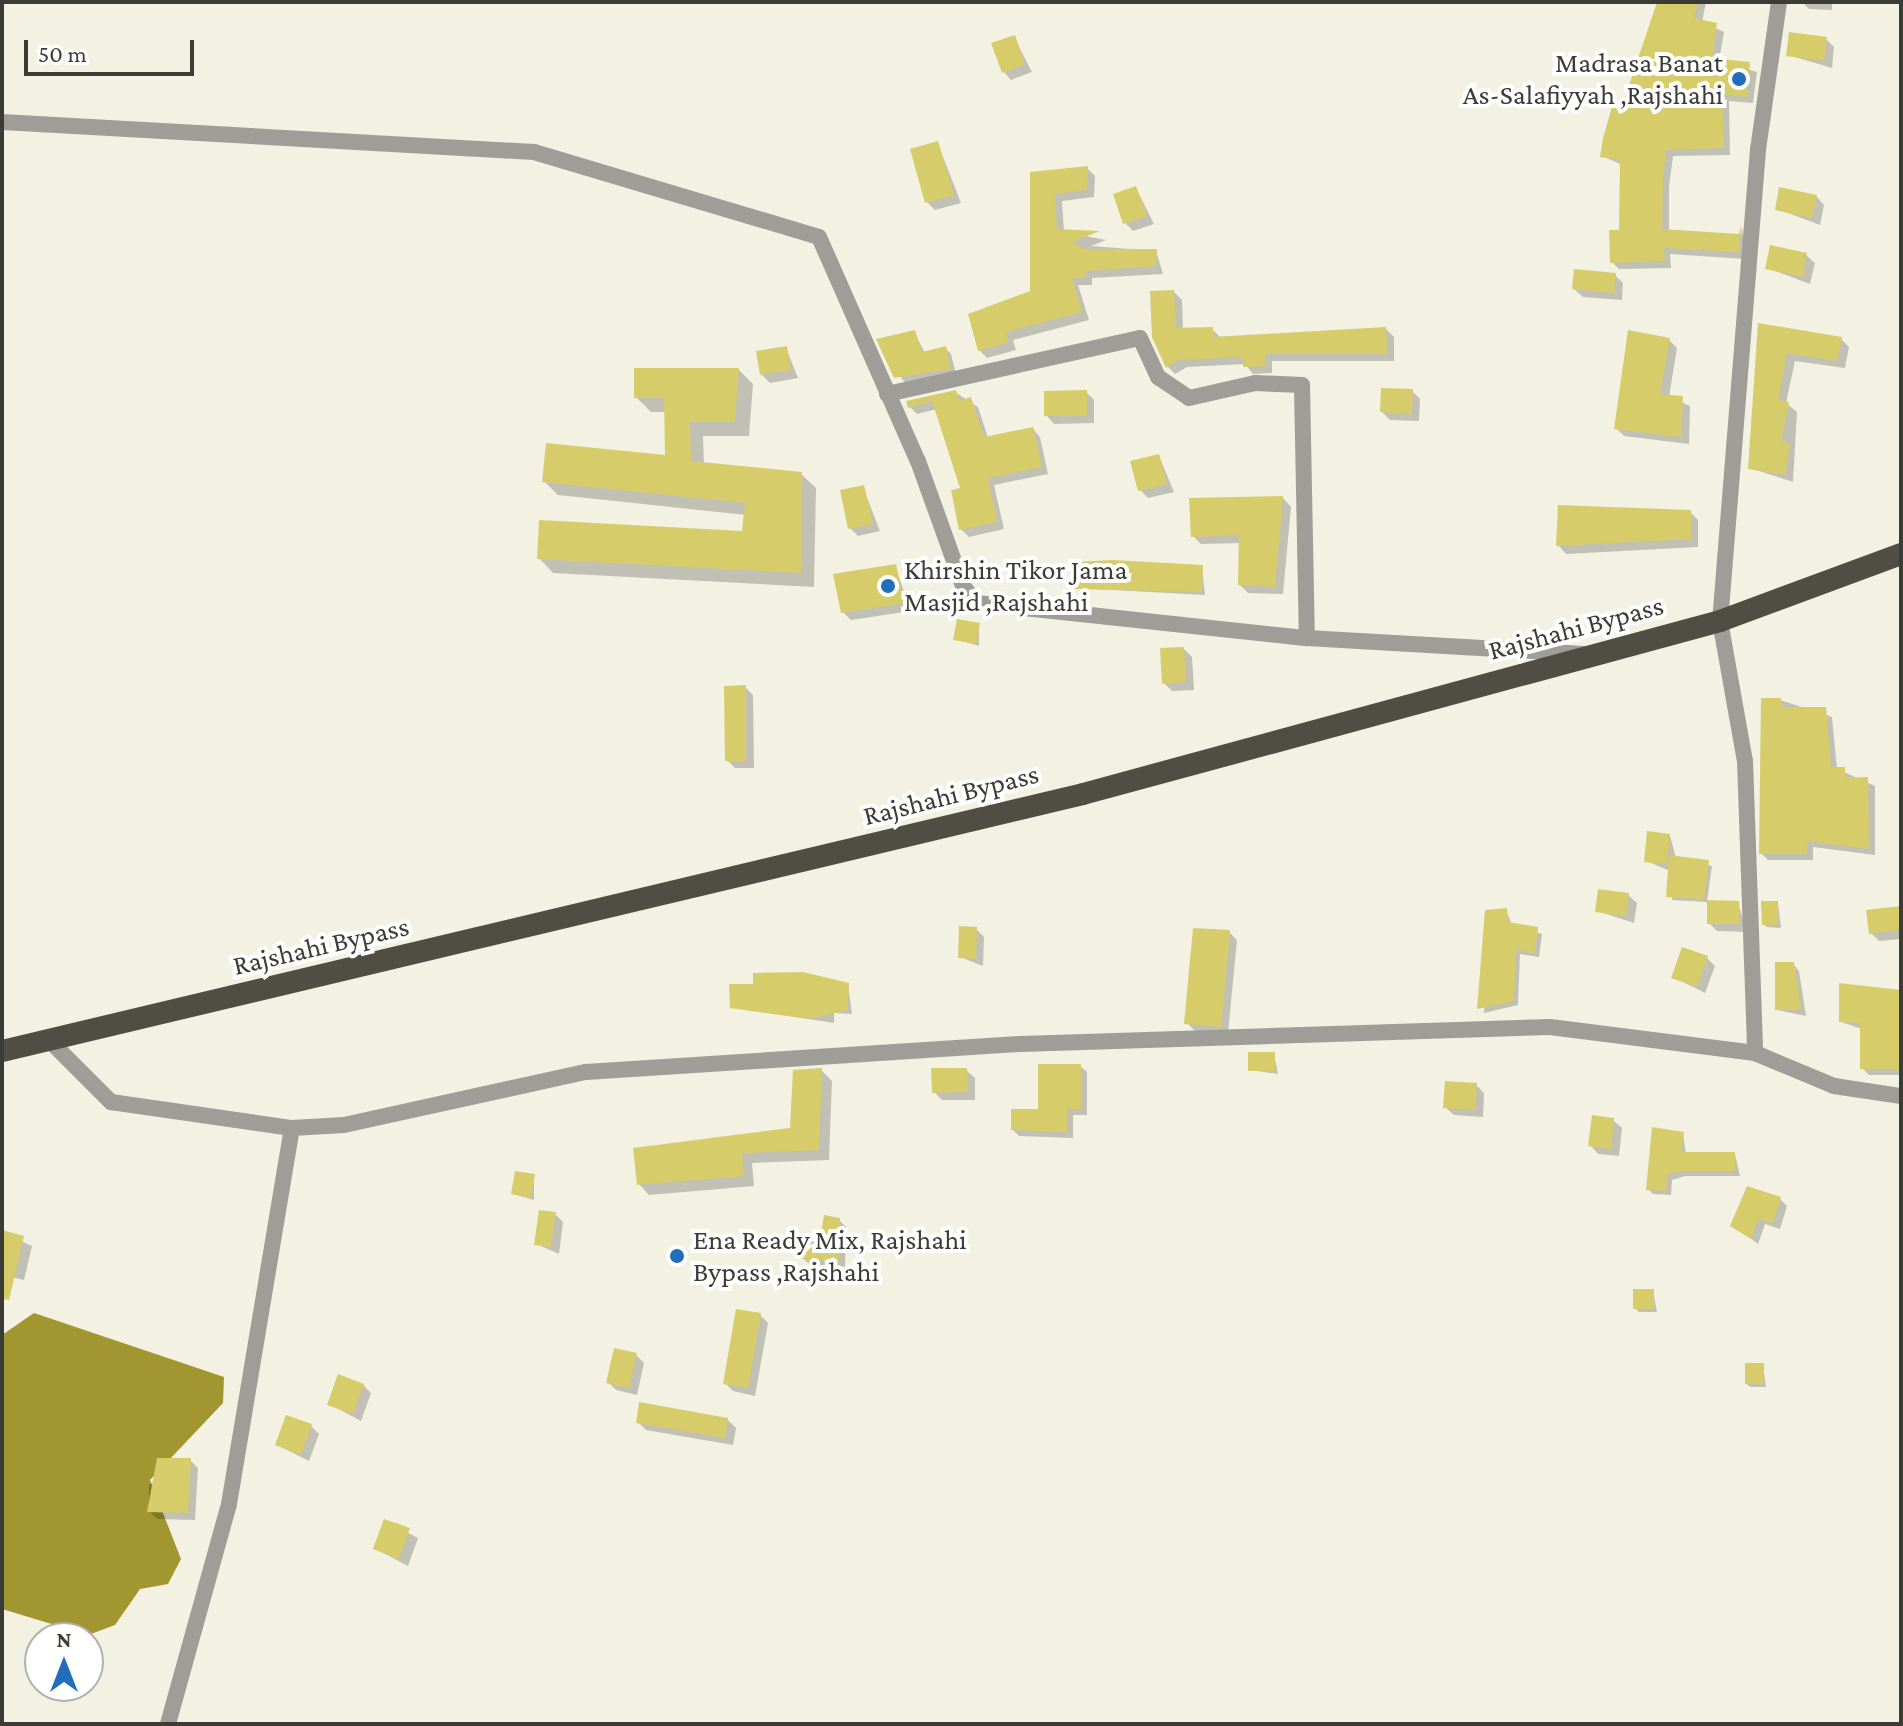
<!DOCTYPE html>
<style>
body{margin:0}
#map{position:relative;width:1903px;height:1726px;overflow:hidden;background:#f2f1e2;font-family:"Crimson Pro",serif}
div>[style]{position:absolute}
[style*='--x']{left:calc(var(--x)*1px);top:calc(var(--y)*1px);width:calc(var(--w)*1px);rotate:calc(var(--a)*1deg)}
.water>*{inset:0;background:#a19630}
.shadow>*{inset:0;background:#0003}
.building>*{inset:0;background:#d7cc6a}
.minor>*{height:16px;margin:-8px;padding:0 8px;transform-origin:8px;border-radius:8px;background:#9e9d97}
.trunk>*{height:22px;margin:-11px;padding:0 11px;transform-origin:11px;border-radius:11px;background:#504e44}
.dots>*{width:22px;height:22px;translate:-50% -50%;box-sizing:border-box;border:4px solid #fff;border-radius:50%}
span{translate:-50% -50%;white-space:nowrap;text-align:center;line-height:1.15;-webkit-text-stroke:8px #fff;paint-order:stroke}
.poi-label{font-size:28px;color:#3c3c36}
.right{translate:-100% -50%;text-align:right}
.left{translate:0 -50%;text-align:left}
.street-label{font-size:28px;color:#3c3c36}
.frame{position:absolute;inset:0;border:4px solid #3c3c36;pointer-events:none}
.north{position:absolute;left:24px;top:1622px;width:80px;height:80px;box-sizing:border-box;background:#fff;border:2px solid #b1b1af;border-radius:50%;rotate:0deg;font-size:22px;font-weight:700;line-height:32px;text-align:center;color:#3c3c36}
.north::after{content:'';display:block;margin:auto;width:28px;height:36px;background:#226ebd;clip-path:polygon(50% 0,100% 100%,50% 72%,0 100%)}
.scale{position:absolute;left:24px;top:40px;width:170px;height:36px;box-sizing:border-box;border:4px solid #3c3c36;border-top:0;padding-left:10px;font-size:24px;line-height:28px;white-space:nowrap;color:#3c3c36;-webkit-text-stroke:6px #fff;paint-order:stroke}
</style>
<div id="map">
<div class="water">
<div style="clip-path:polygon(34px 1313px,224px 1377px,223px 1403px,150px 1480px,181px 1559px,168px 1584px,140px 1589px,115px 1625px,88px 1635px,2px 1609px,2px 1335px)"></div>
</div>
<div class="shadow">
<div style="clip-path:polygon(1663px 2px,1706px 2px,1702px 22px,1724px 32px,1719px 61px,1757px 72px,1753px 103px,1729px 101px,1730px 155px,1673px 156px,1669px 187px,1669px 231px,1740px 236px,1742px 227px,1745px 259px,1670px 254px,1671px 268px,1619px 269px,1612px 262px,1621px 232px,1622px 165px,1602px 156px)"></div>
<div style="clip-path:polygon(1802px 2px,1832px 2px,1832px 10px,1809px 9px)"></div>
<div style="clip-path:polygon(1014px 37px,1032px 72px,1011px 80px,1003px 71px)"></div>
<div style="clip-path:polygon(1826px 39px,1834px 47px,1832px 68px,1788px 55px)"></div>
<div style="clip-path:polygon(938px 144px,961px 203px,935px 210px,927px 202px)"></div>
<div style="clip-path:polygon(1087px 168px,1095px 176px,1094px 197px,1062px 201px,1064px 232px,1106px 240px,1091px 246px,1156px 251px,1163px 274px,1092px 278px,1092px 285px,1078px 285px,1089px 320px,1013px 340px,1016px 350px,987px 358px,979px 350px,1032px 292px,1032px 174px)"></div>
<div style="clip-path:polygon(1136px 188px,1154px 224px,1133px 231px,1125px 223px)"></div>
<div style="clip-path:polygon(1816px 196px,1824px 205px,1820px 225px,1777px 209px)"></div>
<div style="clip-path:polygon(1806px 255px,1815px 263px,1810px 284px,1767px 268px)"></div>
<div style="clip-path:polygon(1615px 275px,1623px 283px,1622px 300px,1583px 297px,1574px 289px)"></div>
<div style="clip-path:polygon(1174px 292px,1182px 300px,1183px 330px,1212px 329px,1220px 337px,1386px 329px,1394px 337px,1394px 361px,1272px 361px,1272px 373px,1253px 374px,1245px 364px,1187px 367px,1175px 374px,1168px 367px)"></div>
<div style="clip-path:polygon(1759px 325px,1841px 339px,1849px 347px,1845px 368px,1795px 361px,1786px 403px,1797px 412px,1793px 482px,1750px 468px)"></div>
<div style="clip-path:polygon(914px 332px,925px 353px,945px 348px,951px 354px,956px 374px,908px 385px,902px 379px,879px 341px)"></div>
<div style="clip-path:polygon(1669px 340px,1677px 348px,1669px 397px,1690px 406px,1689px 444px,1624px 436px,1616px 428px)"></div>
<div style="clip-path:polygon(786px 348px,798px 378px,770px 383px,762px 375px)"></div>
<div style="clip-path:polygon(739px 370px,753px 384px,749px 436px,703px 436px,704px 465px,801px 474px,816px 488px,814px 587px,553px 573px,539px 558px,744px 533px,746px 515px,558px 495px,544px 481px,667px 457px,666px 412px,651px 412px,636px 397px)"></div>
<div style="clip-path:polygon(1412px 391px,1420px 399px,1419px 421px,1390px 420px,1382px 412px)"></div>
<div style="clip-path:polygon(955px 392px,978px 407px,988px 438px,1033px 429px,1040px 437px,1048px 474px,994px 485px,1004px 529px,969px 537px,961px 529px,962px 490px,937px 409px,917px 414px,910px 407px)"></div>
<div style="clip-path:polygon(1086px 392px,1094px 400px,1094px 423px,1054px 424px,1046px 415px)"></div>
<div style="clip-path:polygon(1159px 456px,1174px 492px,1148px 498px,1140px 490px)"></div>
<div style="clip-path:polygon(863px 487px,880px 531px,858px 536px,850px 528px)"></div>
<div style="clip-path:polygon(1283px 498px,1291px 507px,1283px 594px,1248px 593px,1240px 585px,1241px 543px,1201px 544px,1193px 536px)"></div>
<div style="clip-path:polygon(1690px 512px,1698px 520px,1698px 547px,1566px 554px,1558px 545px)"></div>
<div style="clip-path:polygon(895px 566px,911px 611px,851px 620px,843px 612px)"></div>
<div style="clip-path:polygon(1202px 567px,1205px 595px,1076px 588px)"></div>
<div style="clip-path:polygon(979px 625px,979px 646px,956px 639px)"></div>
<div style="clip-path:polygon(1184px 649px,1192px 657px,1194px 690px,1172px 691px,1164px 683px)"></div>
<div style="clip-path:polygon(745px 687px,753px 695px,754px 768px,735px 768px,727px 760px)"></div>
<div style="clip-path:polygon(1780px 700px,1832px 717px,1837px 769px,1875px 786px,1875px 855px,1813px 847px,1813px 860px,1768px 860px,1761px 853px)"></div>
<div style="clip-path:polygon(1670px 836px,1676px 858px,1712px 866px,1707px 902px,1672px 900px,1670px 871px,1646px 861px)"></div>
<div style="clip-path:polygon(1628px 895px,1637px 903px,1634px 923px,1597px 911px)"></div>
<div style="clip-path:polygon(1738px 903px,1747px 932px,1717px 931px,1709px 923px)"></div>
<div style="clip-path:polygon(1778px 903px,1781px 928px,1767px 927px,1764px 924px)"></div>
<div style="clip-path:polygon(1506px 910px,1512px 925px,1542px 934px,1539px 957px,1520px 954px,1518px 1005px,1484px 1013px,1487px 912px)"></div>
<div style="clip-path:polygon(1901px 910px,1901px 939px,1879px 941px,1871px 933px)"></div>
<div style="clip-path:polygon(976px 929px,984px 937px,983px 966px,960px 957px)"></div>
<div style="clip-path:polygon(1229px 932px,1237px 940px,1228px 1034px,1195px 1031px,1187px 1023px)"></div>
<div style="clip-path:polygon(1707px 958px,1715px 966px,1705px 993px,1673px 977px)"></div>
<div style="clip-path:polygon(1793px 964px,1799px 971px,1806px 1016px,1777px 1010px)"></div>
<div style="clip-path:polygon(848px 985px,852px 1014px,834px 1013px,834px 1023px,732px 1007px)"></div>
<div style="clip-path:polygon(1841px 985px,1901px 992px,1901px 1075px,1869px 1075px,1862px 1068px,1862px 1029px,1841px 1022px)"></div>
<div style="clip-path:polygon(1274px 1054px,1278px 1074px,1250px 1070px)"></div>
<div style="clip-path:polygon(1080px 1066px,1087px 1072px,1087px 1115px,1073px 1115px,1073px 1138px,1019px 1136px,1013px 1130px,1040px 1111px)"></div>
<div style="clip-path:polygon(821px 1070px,832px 1081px,829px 1160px,752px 1163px,754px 1186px,649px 1195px,639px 1184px,792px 1130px)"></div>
<div style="clip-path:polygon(966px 1070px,975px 1078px,975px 1100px,942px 1100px,934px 1092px)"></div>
<div style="clip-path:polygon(1476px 1085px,1484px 1093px,1483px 1117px,1454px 1115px,1445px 1107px)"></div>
<div style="clip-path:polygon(1613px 1120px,1622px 1128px,1619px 1156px,1598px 1154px,1590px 1145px)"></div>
<div style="clip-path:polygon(1683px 1134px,1686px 1154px,1735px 1154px,1740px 1176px,1685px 1176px,1672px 1180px,1671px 1195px,1653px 1194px,1648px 1189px)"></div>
<div style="clip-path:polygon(534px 1176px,534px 1200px,513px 1194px)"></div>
<div style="clip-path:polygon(1780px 1199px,1787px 1206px,1780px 1229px,1765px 1224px,1758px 1244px,1733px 1225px)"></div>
<div style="clip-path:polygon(555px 1214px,563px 1222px,559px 1254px,536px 1244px)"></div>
<div style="clip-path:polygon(839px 1220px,846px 1227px,845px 1267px,810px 1265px,803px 1258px)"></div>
<div style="clip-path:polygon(2px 1232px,32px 1246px,24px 1280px,2px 1275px)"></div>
<div style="clip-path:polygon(1653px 1291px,1657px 1312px,1639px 1312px,1635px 1308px)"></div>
<div style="clip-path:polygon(760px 1315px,768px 1323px,755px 1396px,733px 1391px,725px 1383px)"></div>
<div style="clip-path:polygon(636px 1355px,644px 1363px,637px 1395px,616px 1390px,608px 1382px)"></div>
<div style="clip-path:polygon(1763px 1365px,1766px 1387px,1750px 1387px,1747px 1384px)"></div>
<div style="clip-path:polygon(363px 1385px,371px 1393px,361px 1421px,329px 1404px)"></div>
<div style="clip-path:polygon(727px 1419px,736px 1428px,733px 1445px,646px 1430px,638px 1422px)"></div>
<div style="clip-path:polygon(311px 1426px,319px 1434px,309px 1461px,277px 1445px)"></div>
<div style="clip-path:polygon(190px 1460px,198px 1468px,195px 1520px,157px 1519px,149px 1511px,149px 1485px)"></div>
<div style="clip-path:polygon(386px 1522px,418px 1538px,408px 1566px,376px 1549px)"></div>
</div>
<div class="building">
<div style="clip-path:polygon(1657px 2px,1698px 2px,1694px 18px,1717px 23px,1712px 58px,1750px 62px,1747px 97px,1722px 94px,1724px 148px,1666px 150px,1663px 179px,1662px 229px,1739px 234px,1741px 223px,1739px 252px,1664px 248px,1665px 261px,1610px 263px,1609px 230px,1619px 230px,1620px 160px,1600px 157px,1603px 138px,1612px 107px,1621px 109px)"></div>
<div style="clip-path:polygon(1789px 32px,1827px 37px,1824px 61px,1786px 56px)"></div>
<div style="clip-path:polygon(1015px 35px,1025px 64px,1002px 73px,991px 43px)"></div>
<div style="clip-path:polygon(938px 141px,954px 195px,925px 203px,910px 149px)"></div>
<div style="clip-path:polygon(1088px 166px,1087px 190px,1055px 194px,1057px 229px,1100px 231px,1072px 242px,1085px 249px,1157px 249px,1156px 266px,1085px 271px,1085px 278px,1072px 278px,1082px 312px,1006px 332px,1009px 342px,978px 351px,968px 314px,1030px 291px,1030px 172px)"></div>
<div style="clip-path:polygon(1136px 186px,1147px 216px,1123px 224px,1113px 194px)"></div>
<div style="clip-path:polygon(1779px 187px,1817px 195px,1812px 218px,1775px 210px)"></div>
<div style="clip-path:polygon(1770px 245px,1807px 253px,1803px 277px,1765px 269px)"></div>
<div style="clip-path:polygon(1574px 269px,1616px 273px,1614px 293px,1572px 289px)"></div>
<div style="clip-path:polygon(1174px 290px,1176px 328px,1213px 327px,1213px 337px,1386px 327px,1387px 354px,1265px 354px,1265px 366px,1243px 367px,1243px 357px,1178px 360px,1166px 368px,1152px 337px,1150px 291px)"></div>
<div style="clip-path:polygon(1758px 323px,1842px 337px,1837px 361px,1787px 353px,1778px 400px,1789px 402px,1781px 442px,1790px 443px,1785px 475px,1748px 469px)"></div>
<div style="clip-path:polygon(915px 330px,922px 352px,946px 346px,951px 369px,894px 378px,876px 339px)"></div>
<div style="clip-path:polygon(1628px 330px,1670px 338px,1660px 394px,1683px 396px,1681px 437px,1614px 429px)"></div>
<div style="clip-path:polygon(787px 346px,791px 370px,760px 375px,756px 351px)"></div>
<div style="clip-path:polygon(634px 368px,739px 368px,735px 422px,690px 422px,691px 461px,802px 472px,801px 573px,537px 559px,539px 520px,742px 531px,745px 503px,542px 482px,546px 443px,665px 455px,664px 398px,634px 398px)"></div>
<div style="clip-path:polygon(1381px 388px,1413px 389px,1412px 414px,1380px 412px)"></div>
<div style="clip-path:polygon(956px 390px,959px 401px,971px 397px,984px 437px,1033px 427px,1042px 467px,988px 478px,997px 522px,959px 530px,951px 490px,960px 488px,932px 401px,908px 408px,906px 401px)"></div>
<div style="clip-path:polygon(1087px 390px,1087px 416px,1044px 416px,1044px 391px)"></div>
<div style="clip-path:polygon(1159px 454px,1167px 484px,1138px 491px,1130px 461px)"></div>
<div style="clip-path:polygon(864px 485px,873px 524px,848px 529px,840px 490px)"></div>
<div style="clip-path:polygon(1283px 496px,1275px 587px,1238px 585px,1239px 535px,1191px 537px,1189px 498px)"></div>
<div style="clip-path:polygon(1558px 505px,1691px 510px,1691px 539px,1556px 546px)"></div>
<div style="clip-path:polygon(1113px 560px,1203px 565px,1202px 592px,1074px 589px,1074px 562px)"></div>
<div style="clip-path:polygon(896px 564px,904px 603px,841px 613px,833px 574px)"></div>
<div style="clip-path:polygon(957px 619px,980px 623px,976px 644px,953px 640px)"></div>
<div style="clip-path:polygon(1184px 647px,1186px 682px,1162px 684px,1160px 648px)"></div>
<div style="clip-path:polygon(746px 685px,746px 761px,725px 761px,724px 686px)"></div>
<div style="clip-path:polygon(1761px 698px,1781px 698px,1781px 707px,1826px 707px,1831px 767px,1845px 767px,1845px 778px,1868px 777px,1869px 849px,1807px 841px,1807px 854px,1759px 854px)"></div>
<div style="clip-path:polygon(1647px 831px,1670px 834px,1667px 864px,1644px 862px)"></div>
<div style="clip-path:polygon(1669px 855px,1709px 860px,1704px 899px,1666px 897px)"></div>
<div style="clip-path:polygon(1598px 889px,1629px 893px,1626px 916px,1595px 912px)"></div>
<div style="clip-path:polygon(1707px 900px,1739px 901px,1740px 924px,1707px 924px)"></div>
<div style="clip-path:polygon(1761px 901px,1778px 901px,1778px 925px,1762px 925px)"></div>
<div style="clip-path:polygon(1901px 906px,1901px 930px,1869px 934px,1866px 910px)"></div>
<div style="clip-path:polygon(1507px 908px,1508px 922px,1538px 927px,1535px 953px,1516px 950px,1514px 1001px,1477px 1009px,1485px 910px)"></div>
<div style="clip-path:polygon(959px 926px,977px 927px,976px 959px,958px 958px)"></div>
<div style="clip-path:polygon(1193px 928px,1230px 930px,1221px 1027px,1184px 1024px)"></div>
<div style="clip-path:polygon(1682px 947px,1708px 956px,1697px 987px,1671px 978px)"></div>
<div style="clip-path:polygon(1775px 962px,1794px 962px,1801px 1010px,1775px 1010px)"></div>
<div style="clip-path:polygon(803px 972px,849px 983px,848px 1010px,809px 1019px,730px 1008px,729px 984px,753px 984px,753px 973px)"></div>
<div style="clip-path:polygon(1839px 983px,1901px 990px,1900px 1069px,1860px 1069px,1860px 1023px,1839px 1022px)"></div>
<div style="clip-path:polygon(1248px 1052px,1275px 1052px,1275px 1071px,1248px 1071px)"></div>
<div style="clip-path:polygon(1038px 1064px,1081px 1064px,1081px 1109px,1067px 1109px,1067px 1132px,1011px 1130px,1011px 1109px,1038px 1109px)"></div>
<div style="clip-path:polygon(822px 1068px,819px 1150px,742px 1153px,744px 1176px,637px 1185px,633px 1148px,790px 1128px,793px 1070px)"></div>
<div style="clip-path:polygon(931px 1068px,967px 1068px,968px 1092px,932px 1093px)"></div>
<div style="clip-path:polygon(1445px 1081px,1477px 1083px,1475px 1110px,1443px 1108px)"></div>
<div style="clip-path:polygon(1592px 1115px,1614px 1118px,1611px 1149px,1588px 1146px)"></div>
<div style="clip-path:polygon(1652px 1127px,1684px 1132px,1681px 1152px,1735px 1152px,1735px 1171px,1678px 1171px,1667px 1175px,1666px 1191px,1646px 1190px)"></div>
<div style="clip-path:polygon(515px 1171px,535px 1174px,531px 1198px,511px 1194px)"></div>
<div style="clip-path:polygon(1747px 1186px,1781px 1197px,1773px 1223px,1758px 1219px,1751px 1239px,1730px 1226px)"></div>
<div style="clip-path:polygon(539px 1210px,556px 1212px,551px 1247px,534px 1245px)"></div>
<div style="clip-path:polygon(824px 1215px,840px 1218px,839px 1261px,801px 1259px,802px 1239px,820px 1240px)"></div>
<div style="clip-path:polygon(2px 1230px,24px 1236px,9px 1300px,2px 1299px)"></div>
<div style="clip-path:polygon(1633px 1289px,1654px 1289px,1654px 1309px,1633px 1309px)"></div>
<div style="clip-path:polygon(736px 1309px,761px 1313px,748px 1388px,723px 1384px)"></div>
<div style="clip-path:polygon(614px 1348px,637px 1353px,629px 1388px,606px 1383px)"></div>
<div style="clip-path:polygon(1745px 1363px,1764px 1363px,1764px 1384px,1745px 1384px)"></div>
<div style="clip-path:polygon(338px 1374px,364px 1384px,353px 1414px,327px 1405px)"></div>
<div style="clip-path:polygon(639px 1402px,728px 1418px,725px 1438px,636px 1423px)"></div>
<div style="clip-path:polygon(286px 1415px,312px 1424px,301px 1455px,275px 1445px)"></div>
<div style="clip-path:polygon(157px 1458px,191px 1458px,188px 1513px,147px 1512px)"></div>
<div style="clip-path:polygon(384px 1519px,410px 1528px,399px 1559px,373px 1549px)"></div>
</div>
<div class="minor">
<div style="--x:1779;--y:2;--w:149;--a:98.1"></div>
<div style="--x:1758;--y:150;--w:473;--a:94.6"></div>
<div style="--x:1720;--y:621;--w:142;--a:79.9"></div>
<div style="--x:1745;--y:761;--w:292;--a:88"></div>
<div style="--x:1755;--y:1053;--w:86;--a:22.7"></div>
<div style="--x:1834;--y:1086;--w:68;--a:8.5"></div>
<div style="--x:2;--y:122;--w:533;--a:3.23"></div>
<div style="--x:534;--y:152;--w:297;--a:16.6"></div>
<div style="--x:819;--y:237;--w:245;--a:66.2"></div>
<div style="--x:918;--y:461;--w:133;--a:70.2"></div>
<div style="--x:963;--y:586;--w:22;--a:51"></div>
<div style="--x:977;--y:603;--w:332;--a:6.1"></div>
<div style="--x:1307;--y:638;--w:277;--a:3.3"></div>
<div style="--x:887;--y:394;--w:259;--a:-12.5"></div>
<div style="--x:1140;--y:338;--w:43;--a:65.2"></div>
<div style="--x:1158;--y:377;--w:37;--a:34"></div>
<div style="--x:1189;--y:398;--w:68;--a:-12.8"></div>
<div style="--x:1255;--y:383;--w:47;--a:2.4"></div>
<div style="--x:1302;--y:385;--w:253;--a:88.9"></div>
<div style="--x:49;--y:1040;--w:88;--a:45"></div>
<div style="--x:111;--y:1102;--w:183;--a:8.2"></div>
<div style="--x:292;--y:1128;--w:52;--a:-3.3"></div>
<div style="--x:344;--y:1125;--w:248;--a:-12.4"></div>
<div style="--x:586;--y:1072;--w:436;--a:-3.7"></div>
<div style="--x:1021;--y:1044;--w:529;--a:-1.84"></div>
<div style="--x:1550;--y:1027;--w:207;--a:7.2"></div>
<div style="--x:168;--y:1724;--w:228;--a:-74.5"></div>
<div style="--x:229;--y:1504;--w:381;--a:-80.5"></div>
</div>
<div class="trunk">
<div style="--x:2;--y:1051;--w:1111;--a:-13.37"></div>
<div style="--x:1083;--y:794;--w:660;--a:-15.19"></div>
<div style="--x:1720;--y:621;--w:193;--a:-20.3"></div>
</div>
<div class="dots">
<div style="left:1739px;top:79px;background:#226ebd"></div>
<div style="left:888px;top:586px;background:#226ebd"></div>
<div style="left:677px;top:1256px;background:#226ebd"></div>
</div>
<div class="poi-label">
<span class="right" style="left:1723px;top:79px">Madrasa Banat<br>As-Salafiyyah ,Rajshahi</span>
<span class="left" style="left:904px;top:586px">Khirshin Tikor Jama<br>Masjid ,Rajshahi</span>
<span class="left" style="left:693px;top:1256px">Ena Ready Mix, Rajshahi<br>Bypass ,Rajshahi</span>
</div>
<div class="street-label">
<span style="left:1576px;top:628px;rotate:-15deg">Rajshahi Bypass</span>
<span style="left:951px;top:795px;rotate:-14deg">Rajshahi Bypass</span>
<span style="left:321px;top:946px;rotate:-13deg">Rajshahi Bypass</span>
</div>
<div class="frame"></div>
<div class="north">N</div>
<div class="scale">50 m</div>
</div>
